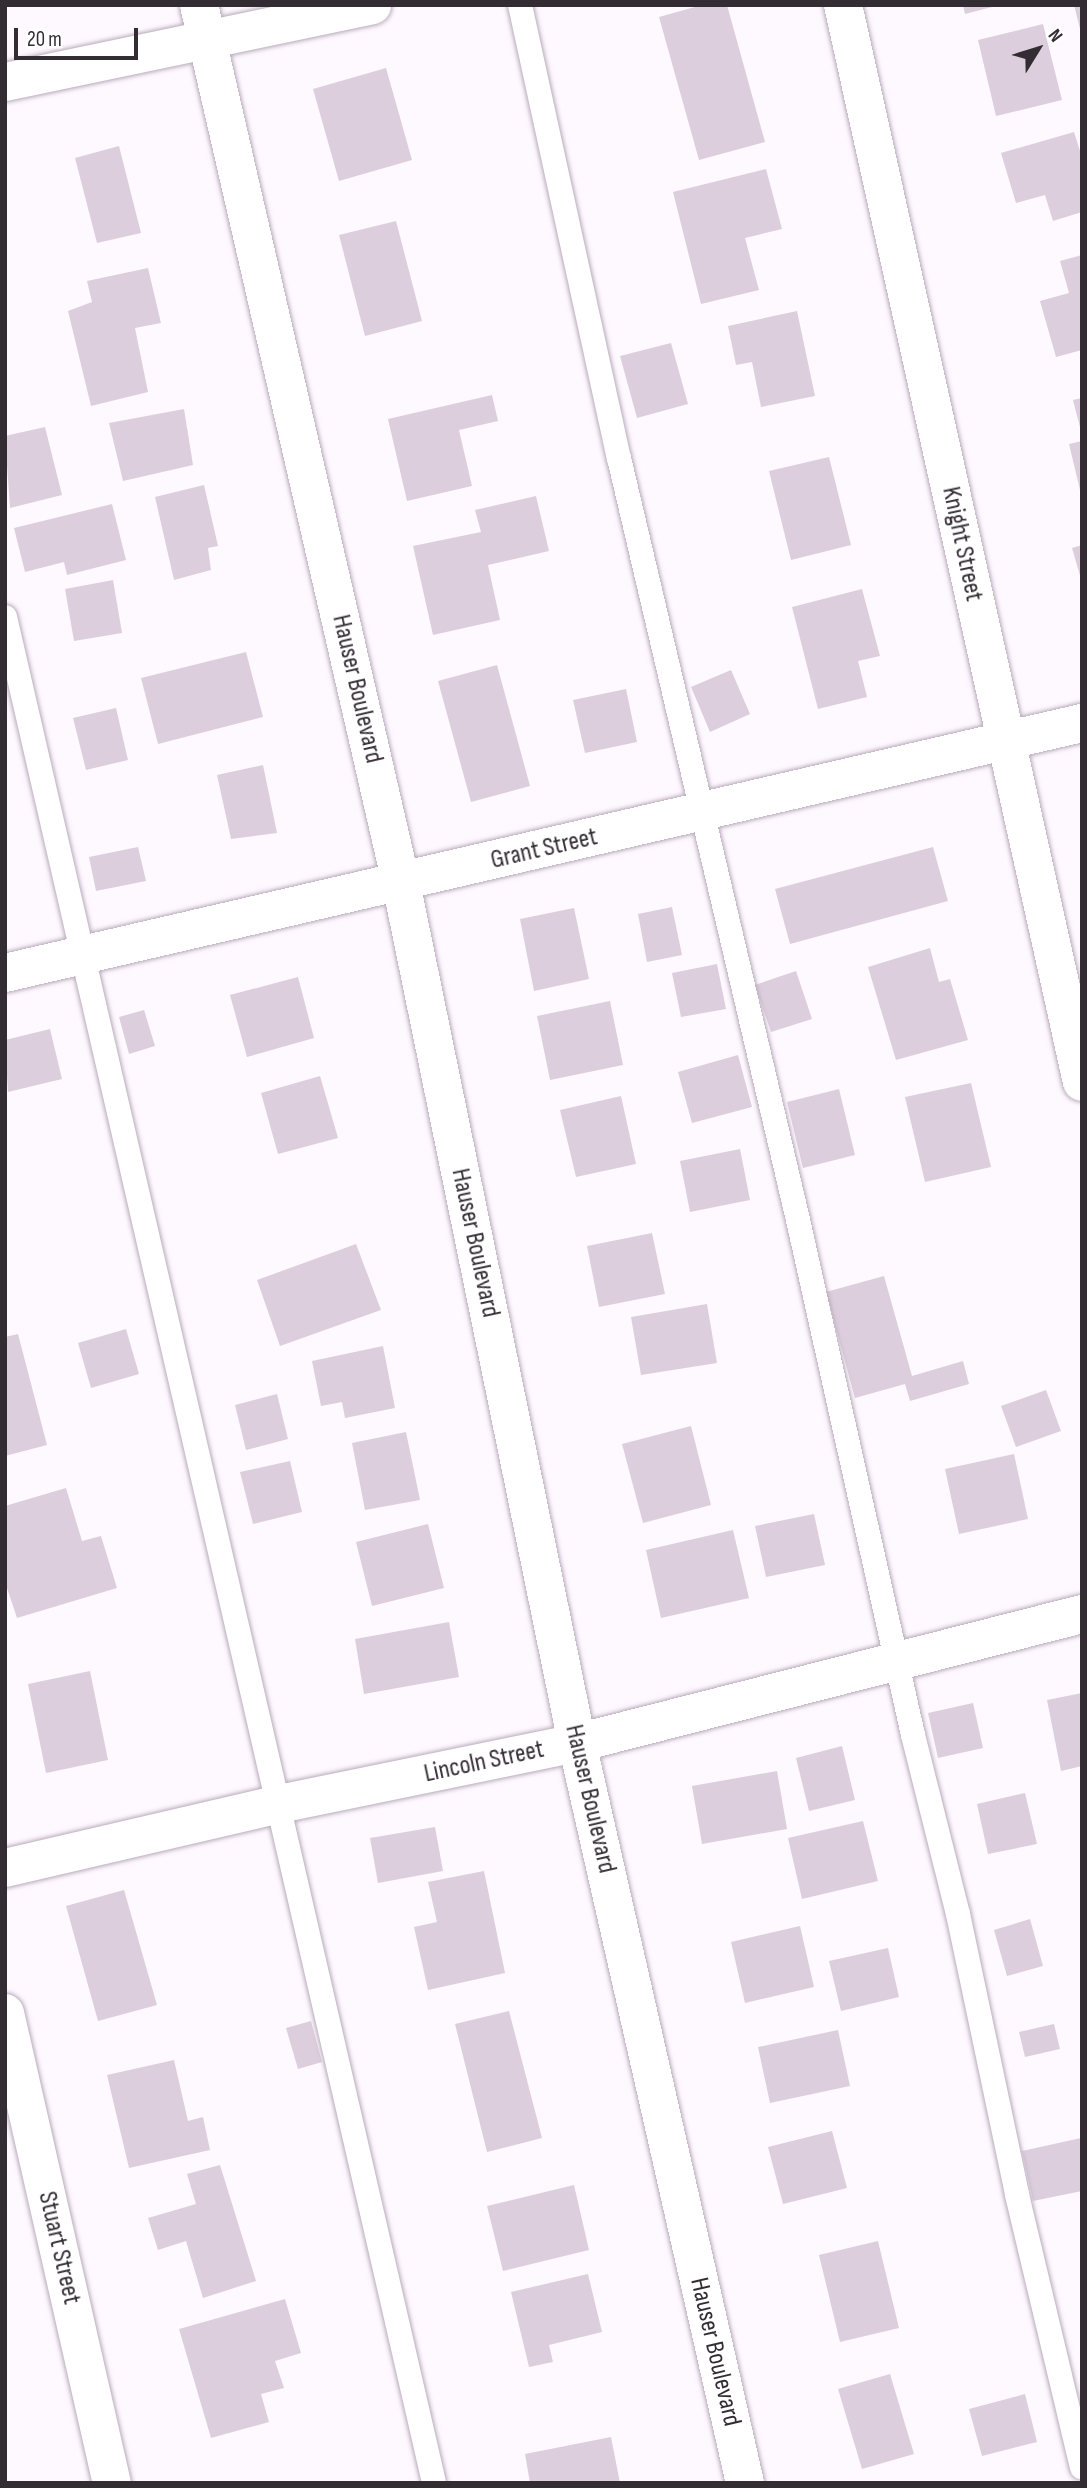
<!DOCTYPE html>
<style>
body{margin:0}
#map{position:relative;width:1087px;height:2488px;overflow:hidden;background:#fef8ff;font-family:"Sofia Sans Condensed",sans-serif}
div>[style]{position:absolute}
[style*='--x']{left:calc(var(--x)*1px);top:calc(var(--y)*1px);width:calc(var(--w)*1px);rotate:calc(var(--a)*1deg)}
.building>*{inset:0;background:#ddcede}
.roads{filter:drop-shadow(0 0 2px #b9abbb) drop-shadow(0 0 2px #b9abbb)}
.lane>*{height:24px;margin:-12px;padding:0 12px;transform-origin:12px;border-radius:12px;background:#fff}
.street>*{height:38px;margin:-19px;padding:0 19px;transform-origin:19px;border-radius:19px;background:#fff}
span{translate:-50% -50%;white-space:nowrap;text-align:center;line-height:1.15;-webkit-text-stroke:7px #fff;paint-order:stroke}
.street-label{font-size:26px;color:#332d33}
.frame{position:absolute;inset:0;border:7px solid #332d33;pointer-events:none}
.north{position:absolute;left:1003px;top:14px;width:70px;height:70px;-webkit-text-stroke:5px #fff;paint-order:stroke;rotate:52deg;font-size:19px;font-weight:700;line-height:28px;text-align:center;color:#332d33}
.north::after{content:'';display:block;margin:auto;width:24px;height:32px;background:#332d33;clip-path:polygon(50% 0,100% 100%,50% 72%,0 100%)}
.scale{position:absolute;left:14px;top:28px;width:124px;height:32px;box-sizing:border-box;border:4px solid #332d33;border-top:0;padding-left:9px;font-size:21px;line-height:24px;white-space:nowrap;color:#332d33;-webkit-text-stroke:5px #fff;paint-order:stroke}
</style>
<div id="map">
<div class="building">
<div style="clip-path:polygon(702px 5px,727px 5px,765px 142px,699px 160px,659px 17px)"></div>
<div style="clip-path:polygon(963px 5px,996px 5px,996px 6px,965px 14px)"></div>
<div style="clip-path:polygon(1074px 5px,1082px 5px,1082px 32px,1081px 33px)"></div>
<div style="clip-path:polygon(1043px 24px,1062px 100px,996px 116px,978px 40px)"></div>
<div style="clip-path:polygon(386px 68px,412px 160px,339px 181px,313px 89px)"></div>
<div style="clip-path:polygon(1074px 132px,1082px 157px,1082px 212px,1053px 221px,1045px 195px,1016px 203px,1001px 153px)"></div>
<div style="clip-path:polygon(119px 146px,141px 233px,97px 243px,75px 158px)"></div>
<div style="clip-path:polygon(766px 169px,782px 229px,745px 238px,759px 290px,701px 304px,673px 192px)"></div>
<div style="clip-path:polygon(396px 221px,422px 321px,365px 336px,339px 235px)"></div>
<div style="clip-path:polygon(1082px 255px,1082px 350px,1056px 357px,1040px 301px,1069px 293px,1060px 261px)"></div>
<div style="clip-path:polygon(148px 268px,161px 323px,135px 328px,148px 392px,91px 406px,68px 311px,92px 302px,87px 281px)"></div>
<div style="clip-path:polygon(797px 311px,815px 396px,761px 407px,752px 362px,736px 365px,728px 326px)"></div>
<div style="clip-path:polygon(671px 343px,688px 404px,637px 418px,620px 356px)"></div>
<div style="clip-path:polygon(492px 395px,498px 421px,459px 430px,472px 486px,407px 501px,388px 419px)"></div>
<div style="clip-path:polygon(1082px 398px,1082px 431px,1081px 431px,1073px 400px)"></div>
<div style="clip-path:polygon(184px 409px,193px 465px,123px 481px,109px 423px)"></div>
<div style="clip-path:polygon(45px 427px,62px 495px,10px 508px,5px 436px)"></div>
<div style="clip-path:polygon(1082px 441px,1082px 494px,1081px 494px,1069px 444px)"></div>
<div style="clip-path:polygon(829px 457px,851px 545px,791px 560px,769px 471px)"></div>
<div style="clip-path:polygon(204px 485px,218px 546px,208px 548px,211px 570px,174px 580px,155px 497px)"></div>
<div style="clip-path:polygon(536px 496px,549px 551px,488px 565px,500px 620px,433px 635px,413px 546px,481px 532px,475px 510px)"></div>
<div style="clip-path:polygon(112px 504px,126px 560px,67px 575px,64px 562px,25px 572px,14px 528px)"></div>
<div style="clip-path:polygon(1082px 545px,1082px 579px,1081px 579px,1072px 548px)"></div>
<div style="clip-path:polygon(113px 580px,122px 633px,74px 641px,65px 589px)"></div>
<div style="clip-path:polygon(862px 589px,880px 656px,858px 661px,867px 697px,818px 709px,792px 607px)"></div>
<div style="clip-path:polygon(246px 652px,263px 717px,158px 744px,141px 678px)"></div>
<div style="clip-path:polygon(497px 665px,530px 786px,471px 802px,438px 681px)"></div>
<div style="clip-path:polygon(731px 670px,750px 714px,710px 732px,691px 687px)"></div>
<div style="clip-path:polygon(626px 689px,637px 742px,585px 753px,573px 700px)"></div>
<div style="clip-path:polygon(116px 708px,128px 760px,86px 770px,73px 718px)"></div>
<div style="clip-path:polygon(263px 765px,277px 833px,231px 839px,217px 775px)"></div>
<div style="clip-path:polygon(138px 847px,146px 881px,96px 891px,89px 857px)"></div>
<div style="clip-path:polygon(933px 847px,948px 901px,790px 944px,775px 889px)"></div>
<div style="clip-path:polygon(672px 907px,682px 955px,647px 962px,638px 914px)"></div>
<div style="clip-path:polygon(574px 908px,589px 979px,534px 991px,520px 919px)"></div>
<div style="clip-path:polygon(930px 948px,939px 982px,950px 979px,968px 1040px,896px 1060px,868px 967px)"></div>
<div style="clip-path:polygon(717px 964px,726px 1009px,681px 1017px,672px 973px)"></div>
<div style="clip-path:polygon(796px 971px,812px 1019px,771px 1032px,755px 985px)"></div>
<div style="clip-path:polygon(298px 977px,314px 1038px,247px 1057px,230px 995px)"></div>
<div style="clip-path:polygon(610px 1001px,623px 1065px,550px 1080px,537px 1016px)"></div>
<div style="clip-path:polygon(144px 1010px,155px 1046px,129px 1054px,119px 1017px)"></div>
<div style="clip-path:polygon(50px 1029px,62px 1079px,8px 1092px,5px 1040px)"></div>
<div style="clip-path:polygon(738px 1055px,752px 1107px,692px 1123px,678px 1072px)"></div>
<div style="clip-path:polygon(320px 1076px,338px 1138px,278px 1154px,261px 1093px)"></div>
<div style="clip-path:polygon(971px 1083px,991px 1167px,925px 1182px,905px 1097px)"></div>
<div style="clip-path:polygon(839px 1089px,855px 1155px,803px 1168px,787px 1102px)"></div>
<div style="clip-path:polygon(621px 1096px,636px 1164px,576px 1177px,560px 1110px)"></div>
<div style="clip-path:polygon(740px 1149px,750px 1200px,690px 1212px,680px 1161px)"></div>
<div style="clip-path:polygon(652px 1233px,665px 1294px,599px 1307px,587px 1246px)"></div>
<div style="clip-path:polygon(356px 1244px,381px 1310px,280px 1346px,257px 1280px)"></div>
<div style="clip-path:polygon(884px 1276px,912px 1376px,963px 1361px,969px 1384px,910px 1401px,905px 1384px,855px 1398px,826px 1292px)"></div>
<div style="clip-path:polygon(707px 1304px,717px 1363px,641px 1375px,631px 1317px)"></div>
<div style="clip-path:polygon(126px 1329px,139px 1374px,91px 1388px,78px 1343px)"></div>
<div style="clip-path:polygon(18px 1334px,47px 1445px,5px 1456px,5px 1337px)"></div>
<div style="clip-path:polygon(383px 1346px,395px 1408px,345px 1418px,342px 1402px,321px 1406px,312px 1361px)"></div>
<div style="clip-path:polygon(1046px 1390px,1061px 1431px,1016px 1447px,1001px 1406px)"></div>
<div style="clip-path:polygon(277px 1394px,288px 1439px,246px 1450px,235px 1405px)"></div>
<div style="clip-path:polygon(691px 1426px,711px 1505px,643px 1523px,622px 1444px)"></div>
<div style="clip-path:polygon(406px 1432px,420px 1500px,365px 1510px,352px 1443px)"></div>
<div style="clip-path:polygon(1014px 1454px,1028px 1519px,959px 1534px,945px 1469px)"></div>
<div style="clip-path:polygon(290px 1461px,302px 1512px,253px 1524px,240px 1472px)"></div>
<div style="clip-path:polygon(66px 1488px,82px 1541px,101px 1536px,117px 1588px,17px 1618px,5px 1582px,5px 1506px)"></div>
<div style="clip-path:polygon(814px 1514px,825px 1565px,766px 1577px,755px 1526px)"></div>
<div style="clip-path:polygon(428px 1524px,444px 1588px,372px 1606px,356px 1542px)"></div>
<div style="clip-path:polygon(733px 1530px,749px 1598px,661px 1618px,646px 1550px)"></div>
<div style="clip-path:polygon(449px 1622px,459px 1677px,364px 1694px,355px 1639px)"></div>
<div style="clip-path:polygon(90px 1671px,108px 1760px,46px 1773px,28px 1684px)"></div>
<div style="clip-path:polygon(1082px 1693px,1082px 1766px,1061px 1771px,1047px 1700px)"></div>
<div style="clip-path:polygon(973px 1703px,983px 1748px,938px 1758px,928px 1713px)"></div>
<div style="clip-path:polygon(842px 1746px,855px 1800px,809px 1811px,796px 1758px)"></div>
<div style="clip-path:polygon(777px 1771px,787px 1829px,702px 1844px,692px 1786px)"></div>
<div style="clip-path:polygon(1025px 1793px,1037px 1844px,988px 1854px,977px 1804px)"></div>
<div style="clip-path:polygon(863px 1821px,878px 1881px,802px 1899px,788px 1838px)"></div>
<div style="clip-path:polygon(435px 1827px,443px 1871px,378px 1883px,370px 1838px)"></div>
<div style="clip-path:polygon(484px 1871px,505px 1973px,428px 1990px,414px 1927px,437px 1922px,428px 1882px)"></div>
<div style="clip-path:polygon(124px 1890px,157px 2005px,98px 2021px,66px 1906px)"></div>
<div style="clip-path:polygon(1030px 1919px,1043px 1966px,1007px 1976px,994px 1930px)"></div>
<div style="clip-path:polygon(800px 1926px,814px 1987px,745px 2003px,731px 1942px)"></div>
<div style="clip-path:polygon(888px 1948px,899px 1997px,841px 2011px,829px 1961px)"></div>
<div style="clip-path:polygon(509px 2011px,542px 2138px,487px 2152px,455px 2024px)"></div>
<div style="clip-path:polygon(311px 2021px,322px 2062px,298px 2069px,286px 2028px)"></div>
<div style="clip-path:polygon(1054px 2024px,1060px 2049px,1025px 2057px,1019px 2032px)"></div>
<div style="clip-path:polygon(838px 2030px,850px 2086px,770px 2103px,758px 2047px)"></div>
<div style="clip-path:polygon(174px 2060px,188px 2121px,203px 2117px,210px 2150px,129px 2168px,107px 2075px)"></div>
<div style="clip-path:polygon(832px 2131px,847px 2188px,783px 2204px,768px 2147px)"></div>
<div style="clip-path:polygon(1081px 2138px,1082px 2191px,1033px 2201px,1022px 2151px)"></div>
<div style="clip-path:polygon(220px 2165px,256px 2281px,203px 2298px,186px 2241px,158px 2250px,148px 2218px,196px 2204px,187px 2174px)"></div>
<div style="clip-path:polygon(574px 2185px,589px 2250px,503px 2271px,487px 2206px)"></div>
<div style="clip-path:polygon(878px 2241px,899px 2328px,840px 2342px,819px 2255px)"></div>
<div style="clip-path:polygon(588px 2274px,602px 2332px,549px 2345px,553px 2362px,529px 2367px,511px 2292px)"></div>
<div style="clip-path:polygon(285px 2299px,301px 2353px,275px 2361px,284px 2388px,261px 2394px,269px 2422px,211px 2438px,179px 2329px)"></div>
<div style="clip-path:polygon(890px 2374px,914px 2454px,862px 2469px,838px 2389px)"></div>
<div style="clip-path:polygon(1025px 2394px,1037px 2442px,982px 2456px,969px 2409px)"></div>
<div style="clip-path:polygon(611px 2437px,620px 2483px,530px 2483px,525px 2454px)"></div>
</div>
<div class="roads">
<div class="lane">
<div style="--x:520;--y:5;--w:464;--a:77.7"></div>
<div style="--x:619;--y:458;--w:783;--a:76.78"></div>
<div style="--x:798;--y:1220;--w:528;--a:77.41"></div>
<div style="--x:913;--y:1735;--w:185;--a:75.9"></div>
<div style="--x:958;--y:1914;--w:287;--a:78.1"></div>
<div style="--x:1017;--y:2195;--w:280;--a:76.6"></div>
<div style="--x:5;--y:617;--w:1915;--a:77.05"></div>
</div>
<div class="street">
<div style="--x:199;--y:5;--w:901;--a:77.04"></div>
<div style="--x:401;--y:883;--w:878;--a:78.43"></div>
<div style="--x:577;--y:1743;--w:759;--a:77.21"></div>
<div style="--x:843;--y:5;--w:1103;--a:77.49"></div>
<div style="--x:5;--y:82;--w:375;--a:-11.8"></div>
<div style="--x:5;--y:973;--w:1106;--a:-13.07"></div>
<div style="--x:5;--y:1868;--w:281;--a:-13.1"></div>
<div style="--x:279;--y:1804;--w:304;--a:-11.6"></div>
<div style="--x:577;--y:1743;--w:521;--a:-14.33"></div>
<div style="--x:5;--y:2013;--w:482;--a:77.2"></div>
</div>
</div>
<div class="street-label">
<span style="left:962px;top:544px;rotate:78deg">Knight Street</span>
<span style="left:357px;top:689px;rotate:77deg">Hauser Boulevard</span>
<span style="left:544px;top:849px;rotate:-13deg">Grant Street</span>
<span style="left:475px;top:1243px;rotate:78deg">Hauser Boulevard</span>
<span style="left:484px;top:1762px;rotate:-12deg">Lincoln Street</span>
<span style="left:590px;top:1799px;rotate:77deg">Hauser Boulevard</span>
<span style="left:59px;top:2248px;rotate:77deg">Stuart Street</span>
<span style="left:715px;top:2352px;rotate:77deg">Hauser Boulevard</span>
</div>
<div class="frame"></div>
<div class="north">N</div>
<div class="scale">20 m</div>
</div>
